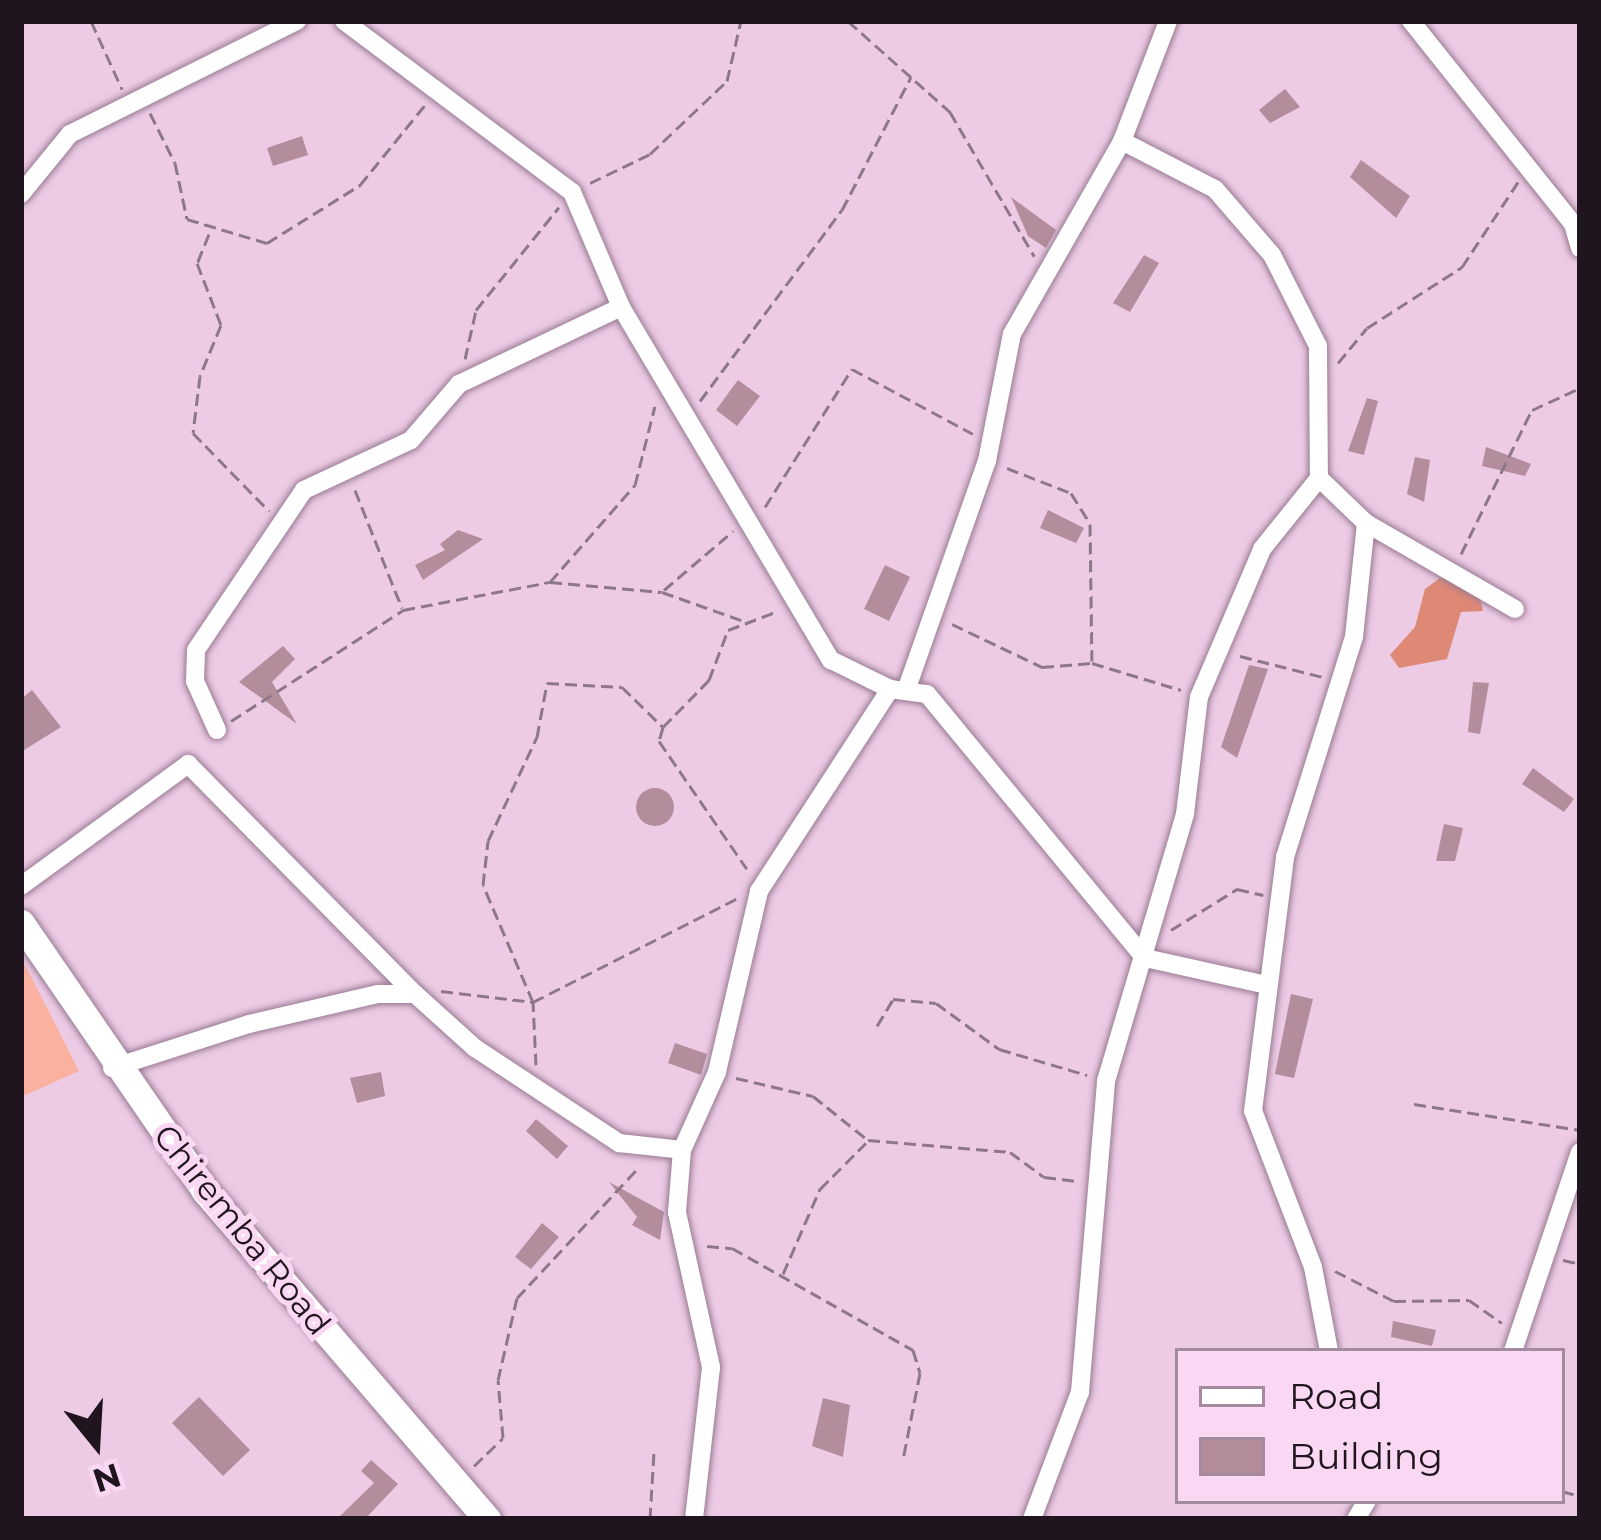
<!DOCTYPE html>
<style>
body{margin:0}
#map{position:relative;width:1601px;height:1540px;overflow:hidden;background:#edcbe5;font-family:Montserrat,sans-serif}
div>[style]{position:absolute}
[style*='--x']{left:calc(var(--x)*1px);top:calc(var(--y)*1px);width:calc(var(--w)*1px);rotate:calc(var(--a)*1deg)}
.green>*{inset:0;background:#fbb1a0}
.forest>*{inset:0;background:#de8976}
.building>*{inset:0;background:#b48d9c}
.round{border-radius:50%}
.path>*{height:3px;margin-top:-1.5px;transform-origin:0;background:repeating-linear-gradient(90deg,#8e7789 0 12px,transparent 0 18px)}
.roads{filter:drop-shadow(0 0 3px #997b93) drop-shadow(0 0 3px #997b93)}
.minor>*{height:18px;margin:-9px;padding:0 9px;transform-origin:9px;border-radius:9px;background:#fff}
.secondary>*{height:27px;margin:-13.5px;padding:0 13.5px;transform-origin:13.5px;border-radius:13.5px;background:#fff}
span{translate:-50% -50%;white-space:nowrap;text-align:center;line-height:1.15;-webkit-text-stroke:10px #fad8f3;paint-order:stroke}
.street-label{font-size:33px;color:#20151e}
.frame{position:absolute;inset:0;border:24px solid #20151e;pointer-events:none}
.legend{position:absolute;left:1175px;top:1348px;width:390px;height:156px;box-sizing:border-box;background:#fad8f3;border:3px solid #a38a9e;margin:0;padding:15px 21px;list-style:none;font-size:36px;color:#20151e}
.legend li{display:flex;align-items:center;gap:24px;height:60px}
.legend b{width:60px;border:3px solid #a38a9e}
.north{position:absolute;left:36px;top:1384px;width:120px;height:120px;-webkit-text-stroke:9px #fad8f3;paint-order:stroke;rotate:162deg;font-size:33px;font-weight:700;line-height:48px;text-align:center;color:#20151e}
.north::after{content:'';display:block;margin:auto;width:42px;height:54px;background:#20151e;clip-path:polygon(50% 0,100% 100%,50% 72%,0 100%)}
</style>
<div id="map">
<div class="green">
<div style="clip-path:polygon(21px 957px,79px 1071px,21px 1097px)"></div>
</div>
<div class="forest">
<div style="clip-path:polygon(1444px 575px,1477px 586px,1483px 611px,1461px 612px,1447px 659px,1399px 668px,1390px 655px,1415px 627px,1425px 589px)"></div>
</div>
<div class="building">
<div style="clip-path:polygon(1285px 89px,1300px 107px,1270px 123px,1259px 110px)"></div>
<div style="clip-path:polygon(302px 136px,308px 155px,273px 166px,267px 148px)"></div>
<div style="clip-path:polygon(1361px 160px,1410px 196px,1396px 218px,1350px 177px)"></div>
<div style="clip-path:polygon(1011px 197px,1056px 230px,1046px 248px,1028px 236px)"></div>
<div style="clip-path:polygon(1144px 255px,1159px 263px,1130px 312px,1113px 303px)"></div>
<div style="clip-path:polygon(738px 380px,760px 396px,737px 426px,716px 410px)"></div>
<div style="clip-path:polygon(1367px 398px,1378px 401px,1364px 455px,1348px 451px)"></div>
<div style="clip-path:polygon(1486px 447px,1531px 464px,1525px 476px,1482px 466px)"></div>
<div style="clip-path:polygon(1415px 457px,1430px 460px,1424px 502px,1407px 494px)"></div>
<div style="clip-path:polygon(1048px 510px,1084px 528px,1076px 543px,1040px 528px)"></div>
<div style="clip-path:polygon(458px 530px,483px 539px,423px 580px,415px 565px,445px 550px,440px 544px)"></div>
<div style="clip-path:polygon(885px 565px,910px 577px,889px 621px,864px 609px)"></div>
<div style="clip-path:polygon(283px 646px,295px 659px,272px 682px,297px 724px,239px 682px)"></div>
<div style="clip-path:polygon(1249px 665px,1268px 669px,1237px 758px,1221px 747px)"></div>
<div style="clip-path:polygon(1473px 682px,1489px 683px,1480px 734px,1468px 732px)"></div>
<div style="clip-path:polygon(32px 690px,61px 727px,21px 752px,21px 699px)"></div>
<div style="clip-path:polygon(1533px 768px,1574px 799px,1564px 812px,1522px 784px)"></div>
<div class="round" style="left:636px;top:788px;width:38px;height:38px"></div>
<div style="clip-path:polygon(1444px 824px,1463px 828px,1455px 861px,1436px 861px)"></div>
<div style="clip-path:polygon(1291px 994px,1313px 999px,1294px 1078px,1275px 1074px)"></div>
<div style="clip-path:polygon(675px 1043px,707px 1054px,701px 1075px,668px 1063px)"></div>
<div style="clip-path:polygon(381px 1072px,385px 1096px,357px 1103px,350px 1078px)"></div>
<div style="clip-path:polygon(536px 1119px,568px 1146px,557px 1159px,526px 1131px)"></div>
<div style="clip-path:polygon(609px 1182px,664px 1212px,660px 1240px,632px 1225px,637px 1217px)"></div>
<div style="clip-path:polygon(542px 1223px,559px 1237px,531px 1269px,515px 1257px)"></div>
<div style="clip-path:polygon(1393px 1321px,1436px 1330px,1432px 1346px,1391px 1337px)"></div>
<div style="clip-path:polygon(199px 1397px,250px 1450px,223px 1476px,172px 1423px)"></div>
<div style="clip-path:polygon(823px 1398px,850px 1405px,843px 1457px,812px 1446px)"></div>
<div style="clip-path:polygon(371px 1460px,398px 1484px,365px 1519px,337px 1519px,374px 1483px,361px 1471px)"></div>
</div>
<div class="path">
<div style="--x:91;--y:21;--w:75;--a:65.5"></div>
<div style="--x:848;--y:21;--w:137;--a:41.7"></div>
<div style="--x:950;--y:112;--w:167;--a:59.7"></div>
<div style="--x:150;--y:113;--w:56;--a:63.4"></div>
<div style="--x:175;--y:163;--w:57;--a:77.9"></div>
<div style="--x:187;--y:219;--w:84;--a:16.7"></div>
<div style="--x:267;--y:243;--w:110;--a:-31.9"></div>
<div style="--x:360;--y:185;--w:103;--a:-50.9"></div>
<div style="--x:590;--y:183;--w:67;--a:-25.8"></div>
<div style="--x:650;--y:154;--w:106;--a:-43.5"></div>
<div style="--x:727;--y:81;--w:62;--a:-76.9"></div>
<div style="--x:209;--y:234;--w:31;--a:112"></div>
<div style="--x:197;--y:263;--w:66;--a:68.8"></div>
<div style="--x:221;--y:325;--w:55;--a:112.4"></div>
<div style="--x:200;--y:376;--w:57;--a:97"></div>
<div style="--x:193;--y:433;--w:109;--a:45.7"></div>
<div style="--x:465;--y:359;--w:50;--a:-77.3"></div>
<div style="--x:476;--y:310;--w:132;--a:-51.1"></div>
<div style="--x:1338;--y:363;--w:45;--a:-50.4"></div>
<div style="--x:1367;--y:328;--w:113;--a:-32.7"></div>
<div style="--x:1462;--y:267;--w:102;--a:-56.6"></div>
<div style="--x:700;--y:401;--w:238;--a:-53.4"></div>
<div style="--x:842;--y:210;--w:150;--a:-62.6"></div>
<div style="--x:1007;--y:468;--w:69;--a:21.3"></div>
<div style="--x:1071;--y:493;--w:36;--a:58"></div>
<div style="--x:1090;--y:524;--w:137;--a:89.2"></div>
<div style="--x:355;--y:490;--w:127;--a:68.3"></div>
<div style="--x:765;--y:507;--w:163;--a:-57.8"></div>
<div style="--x:852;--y:369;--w:137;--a:28.2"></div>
<div style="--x:1461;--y:554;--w:161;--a:-63.8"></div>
<div style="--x:1532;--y:410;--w:53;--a:-24.6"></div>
<div style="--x:550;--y:582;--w:129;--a:-48.8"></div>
<div style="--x:635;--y:485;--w:81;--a:-75.8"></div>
<div style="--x:664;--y:590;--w:91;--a:-40.5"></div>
<div style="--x:952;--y:624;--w:100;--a:25.5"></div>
<div style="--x:1042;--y:667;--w:50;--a:-4.6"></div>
<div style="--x:1092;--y:663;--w:93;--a:16.9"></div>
<div style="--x:1240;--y:656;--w:86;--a:14.2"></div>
<div style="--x:231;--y:721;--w:205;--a:-32.8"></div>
<div style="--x:403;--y:610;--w:150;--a:-10.8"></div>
<div style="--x:550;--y:582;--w:112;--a:5.1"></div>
<div style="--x:662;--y:592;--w:87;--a:19.5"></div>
<div style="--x:663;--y:727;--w:15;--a:106"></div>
<div style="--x:659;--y:741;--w:155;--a:55.5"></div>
<div style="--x:1171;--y:930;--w:78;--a:-31.8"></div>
<div style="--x:1237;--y:889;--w:27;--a:13"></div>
<div style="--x:441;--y:991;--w:93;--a:6.8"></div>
<div style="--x:533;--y:1002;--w:232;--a:-26.9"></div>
<div style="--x:877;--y:1026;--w:31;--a:-59"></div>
<div style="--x:893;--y:999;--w:43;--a:5.3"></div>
<div style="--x:936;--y:1003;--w:78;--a:36.1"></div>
<div style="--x:999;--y:1049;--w:92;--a:16.5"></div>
<div style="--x:536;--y:1065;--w:63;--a:-92.7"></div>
<div style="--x:533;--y:1002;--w:127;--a:-113.1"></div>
<div style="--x:483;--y:885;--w:44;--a:-83.5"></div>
<div style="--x:488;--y:841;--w:115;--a:-64.8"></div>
<div style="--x:537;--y:737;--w:55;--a:-79.5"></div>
<div style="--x:547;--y:683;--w:75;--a:3.1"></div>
<div style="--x:622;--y:687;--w:57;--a:44.3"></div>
<div style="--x:663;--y:727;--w:66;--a:-45.6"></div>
<div style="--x:709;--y:680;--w:53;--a:-69.2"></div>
<div style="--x:728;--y:630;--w:53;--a:-20.8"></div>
<div style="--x:736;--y:1078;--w:79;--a:13.2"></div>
<div style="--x:813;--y:1096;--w:70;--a:38.7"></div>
<div style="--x:868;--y:1140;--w:143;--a:4.8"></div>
<div style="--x:1010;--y:1152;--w:42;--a:36.3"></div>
<div style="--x:1044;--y:1177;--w:33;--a:7"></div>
<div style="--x:1414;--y:1104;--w:168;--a:8.9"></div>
<div style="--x:707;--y:1246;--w:25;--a:5"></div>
<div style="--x:732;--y:1248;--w:208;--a:29.4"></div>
<div style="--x:913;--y:1350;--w:24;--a:73"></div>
<div style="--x:920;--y:1373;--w:89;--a:101.1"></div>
<div style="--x:1563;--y:1260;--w:17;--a:13"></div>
<div style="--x:1335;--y:1271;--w:66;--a:27"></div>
<div style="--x:1394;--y:1301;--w:75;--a:-0.8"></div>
<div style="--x:1469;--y:1300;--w:40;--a:34.9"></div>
<div style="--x:783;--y:1274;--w:93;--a:-66.5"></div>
<div style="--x:820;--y:1189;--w:65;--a:-45"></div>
<div style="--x:474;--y:1466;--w:40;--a:-44"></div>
<div style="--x:503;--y:1438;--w:58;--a:-94.9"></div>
<div style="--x:498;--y:1380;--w:84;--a:-77"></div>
<div style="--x:517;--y:1298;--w:179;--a:-47"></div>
<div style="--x:1562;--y:1491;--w:19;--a:16"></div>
<div style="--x:650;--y:1519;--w:67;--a:-86.6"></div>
</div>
<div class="roads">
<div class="minor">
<div style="--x:344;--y:21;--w:285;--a:36.9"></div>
<div style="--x:572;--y:192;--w:125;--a:66.9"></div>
<div style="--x:621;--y:307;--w:411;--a:59.3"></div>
<div style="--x:831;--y:660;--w:66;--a:26.2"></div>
<div style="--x:890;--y:689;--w:37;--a:8"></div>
<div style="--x:927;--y:694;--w:342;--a:50.5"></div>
<div style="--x:1145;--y:958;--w:125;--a:12.5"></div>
<div style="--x:1411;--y:21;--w:260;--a:51.4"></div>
<div style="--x:1573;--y:224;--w:25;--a:74"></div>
<div style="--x:1122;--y:141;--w:105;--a:27.3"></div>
<div style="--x:1215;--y:189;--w:87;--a:49.2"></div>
<div style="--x:1272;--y:255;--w:102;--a:63.2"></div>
<div style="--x:1318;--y:346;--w:132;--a:89.6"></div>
<div style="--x:1319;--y:478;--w:65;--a:43.8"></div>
<div style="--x:1366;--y:523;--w:172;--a:30"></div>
<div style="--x:21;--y:194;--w:77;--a:-50.8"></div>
<div style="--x:70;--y:134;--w:254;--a:-26.5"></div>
<div style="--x:908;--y:685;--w:238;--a:-70.6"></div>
<div style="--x:987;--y:461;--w:129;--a:-78.9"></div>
<div style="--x:1012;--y:334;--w:222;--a:-60.3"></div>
<div style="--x:1122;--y:141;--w:129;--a:-69"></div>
<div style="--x:217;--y:730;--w:54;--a:-114.2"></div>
<div style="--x:195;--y:681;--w:31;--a:-88"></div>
<div style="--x:196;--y:650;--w:193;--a:-56"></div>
<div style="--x:304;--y:490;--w:118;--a:-25"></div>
<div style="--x:411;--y:440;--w:74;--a:-49.4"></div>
<div style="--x:459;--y:384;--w:179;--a:-25.4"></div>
<div style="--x:21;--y:886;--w:207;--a:-36.1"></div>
<div style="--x:188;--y:764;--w:323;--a:45.4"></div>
<div style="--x:112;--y:1068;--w:144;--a:-17.8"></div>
<div style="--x:249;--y:1024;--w:132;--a:-13.1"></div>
<div style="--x:378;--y:994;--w:37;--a:0"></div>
<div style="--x:415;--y:994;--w:81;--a:42"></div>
<div style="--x:475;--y:1048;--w:173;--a:33.4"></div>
<div style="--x:619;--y:1143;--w:63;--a:6.3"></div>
<div style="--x:1329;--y:1351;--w:86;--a:-100.8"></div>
<div style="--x:1313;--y:1267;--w:167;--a:-111"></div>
<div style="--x:1253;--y:1111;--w:256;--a:-82.8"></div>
<div style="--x:1285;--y:857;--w:231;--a:-72.6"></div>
<div style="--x:1354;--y:637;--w:115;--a:-84"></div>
<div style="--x:1513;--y:1351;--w:210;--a:-71.4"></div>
<div style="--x:694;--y:1519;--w:153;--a:-83.6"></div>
<div style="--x:711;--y:1367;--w:159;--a:-102.4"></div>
<div style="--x:677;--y:1212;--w:62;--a:-85.4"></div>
<div style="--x:682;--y:1150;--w:85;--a:-65.8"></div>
<div style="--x:717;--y:1072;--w:186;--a:-76.9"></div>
<div style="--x:759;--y:891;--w:241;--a:-57"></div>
<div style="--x:1032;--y:1519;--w:136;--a:-69.3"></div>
<div style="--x:1080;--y:1392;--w:312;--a:-85.2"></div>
<div style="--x:1106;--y:1081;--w:278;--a:-73.5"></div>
<div style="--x:1185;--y:814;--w:118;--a:-83.2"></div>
<div style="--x:1199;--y:697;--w:161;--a:-66.9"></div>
<div style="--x:1262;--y:549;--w:91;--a:-51.2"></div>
<div style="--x:1356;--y:1519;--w:21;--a:-59"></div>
</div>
<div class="secondary">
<div style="--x:21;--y:923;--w:325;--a:55.5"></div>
<div style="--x:205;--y:1191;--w:433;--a:49.3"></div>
</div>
</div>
<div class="street-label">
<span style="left:242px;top:1230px;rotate:51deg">Chiremba Road</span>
</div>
<div class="frame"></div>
<ul class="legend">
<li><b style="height:15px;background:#fff"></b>Road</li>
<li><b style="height:33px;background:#b48d9c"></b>Building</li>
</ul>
<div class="north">N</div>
</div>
